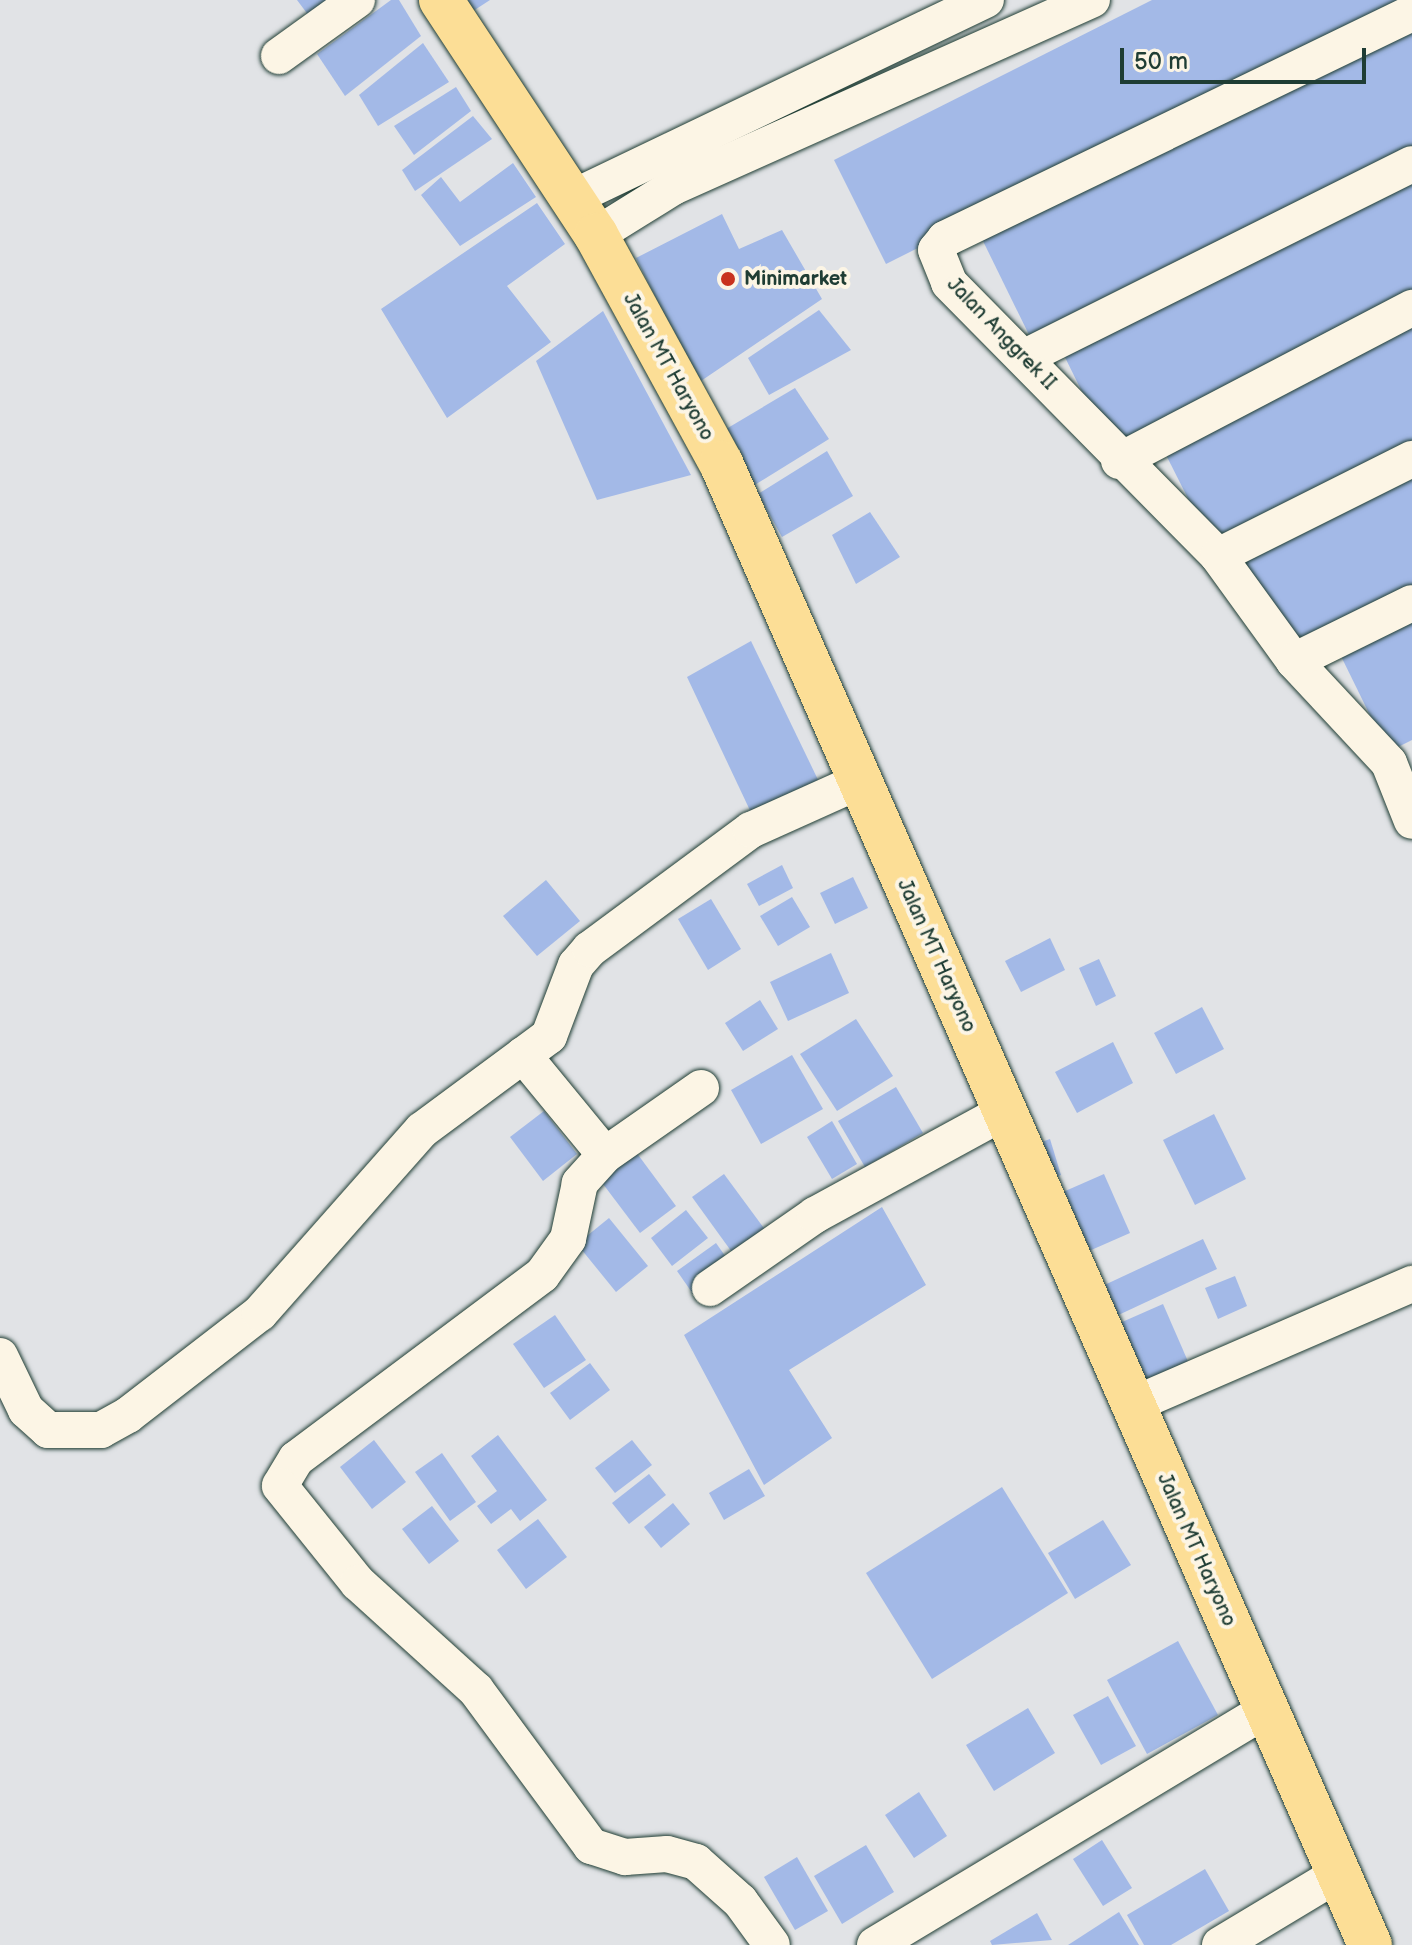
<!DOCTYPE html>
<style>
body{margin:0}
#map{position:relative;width:1412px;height:1945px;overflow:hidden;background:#e1e3e6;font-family:"Balsamiq Sans",sans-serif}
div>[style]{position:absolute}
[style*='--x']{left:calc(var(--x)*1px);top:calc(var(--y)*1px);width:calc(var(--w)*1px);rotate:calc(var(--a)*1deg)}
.building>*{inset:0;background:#a3b9e7}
.roads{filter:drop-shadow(0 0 2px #1f3d34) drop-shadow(0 0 2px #1f3d34)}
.minor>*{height:36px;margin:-18px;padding:0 18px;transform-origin:18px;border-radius:18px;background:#fcf5e5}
.major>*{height:44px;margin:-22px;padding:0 22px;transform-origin:22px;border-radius:22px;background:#fcde96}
.dots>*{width:22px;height:22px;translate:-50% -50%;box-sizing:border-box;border:4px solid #fcf5e5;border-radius:50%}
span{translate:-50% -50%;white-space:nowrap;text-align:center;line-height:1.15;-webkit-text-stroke:8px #fcf5e5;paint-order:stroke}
.poi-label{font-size:20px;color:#1f3d34;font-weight:700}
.left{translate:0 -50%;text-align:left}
.street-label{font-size:20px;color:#1f3d34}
.scale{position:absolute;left:1120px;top:48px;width:246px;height:36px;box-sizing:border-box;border:4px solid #1f3d34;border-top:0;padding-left:10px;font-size:24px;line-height:28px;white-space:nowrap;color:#1f3d34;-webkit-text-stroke:6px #fcf5e5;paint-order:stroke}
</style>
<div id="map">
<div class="building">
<div style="clip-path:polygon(297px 0,339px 0,312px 20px)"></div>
<div style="clip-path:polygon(391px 0,399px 0,421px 36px,345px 96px,317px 54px)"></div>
<div style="clip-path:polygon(457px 0,490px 0,467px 15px)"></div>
<div style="clip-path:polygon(1152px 0,1412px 0,886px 264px,834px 160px)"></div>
<div style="clip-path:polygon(1412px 23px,1412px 153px,1033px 343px,982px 239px)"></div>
<div style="clip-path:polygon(423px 43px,449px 82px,378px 126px,359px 95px)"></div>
<div style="clip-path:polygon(456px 87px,471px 111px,414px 155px,394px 126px)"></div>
<div style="clip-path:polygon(473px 116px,492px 139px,415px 191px,402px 170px)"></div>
<div style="clip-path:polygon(513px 163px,536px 197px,460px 246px,421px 195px,441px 177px,460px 202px)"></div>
<div style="clip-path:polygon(1412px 168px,1412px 298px,1110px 449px,1059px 345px)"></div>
<div style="clip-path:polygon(537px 203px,565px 244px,507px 286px,551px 342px,447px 418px,381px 309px)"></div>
<div style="clip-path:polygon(722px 214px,739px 249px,782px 230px,822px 299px,698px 383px,636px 258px)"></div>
<div style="clip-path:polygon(819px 310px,851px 350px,769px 395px,748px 358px)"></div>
<div style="clip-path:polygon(603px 311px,691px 475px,597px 500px,536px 361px)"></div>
<div style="clip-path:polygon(1412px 318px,1412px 448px,1213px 548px,1161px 445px)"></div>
<div style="clip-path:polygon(795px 388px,829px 439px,753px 486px,721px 432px)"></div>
<div style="clip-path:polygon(827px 451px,853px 496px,782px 537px,758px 494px)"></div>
<div style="clip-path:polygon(1412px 467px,1412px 597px,1292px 656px,1238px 554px)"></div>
<div style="clip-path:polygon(870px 512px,900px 557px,856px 584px,832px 535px)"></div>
<div style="clip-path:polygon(1412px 610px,1412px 740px,1388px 752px,1337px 648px)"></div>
<div style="clip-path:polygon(751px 641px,822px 788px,755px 821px,687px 677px)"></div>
<div style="clip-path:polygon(782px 865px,793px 888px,759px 906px,747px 884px)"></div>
<div style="clip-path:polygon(853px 877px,868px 908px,835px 924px,820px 893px)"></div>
<div style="clip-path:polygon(546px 880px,580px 921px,537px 956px,503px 916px)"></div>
<div style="clip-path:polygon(792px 897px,810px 927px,778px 946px,760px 916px)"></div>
<div style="clip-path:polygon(711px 899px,741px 949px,708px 970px,678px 919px)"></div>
<div style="clip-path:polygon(1050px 938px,1065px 970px,1021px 992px,1005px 961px)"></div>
<div style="clip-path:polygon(831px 953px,849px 993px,788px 1021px,770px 982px)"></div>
<div style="clip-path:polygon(1099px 959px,1116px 996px,1096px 1006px,1079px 968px)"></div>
<div style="clip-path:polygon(760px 1000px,778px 1029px,743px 1051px,725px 1023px)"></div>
<div style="clip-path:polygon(1202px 1007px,1224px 1049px,1176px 1074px,1154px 1033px)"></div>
<div style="clip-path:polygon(856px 1019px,893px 1076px,837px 1111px,800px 1054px)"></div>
<div style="clip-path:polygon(1113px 1042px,1133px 1083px,1077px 1113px,1055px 1072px)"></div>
<div style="clip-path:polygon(792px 1055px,823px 1109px,761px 1144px,731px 1090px)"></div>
<div style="clip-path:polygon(896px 1087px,923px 1133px,865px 1167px,838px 1121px)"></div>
<div style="clip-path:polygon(544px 1111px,577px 1154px,543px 1181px,510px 1137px)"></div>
<div style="clip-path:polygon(1214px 1114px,1246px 1179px,1195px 1205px,1163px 1140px)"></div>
<div style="clip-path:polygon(832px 1121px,857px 1164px,832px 1179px,807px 1137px)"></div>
<div style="clip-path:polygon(1050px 1139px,1061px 1175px,1042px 1182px,1030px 1146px)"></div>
<div style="clip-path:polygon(636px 1152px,676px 1206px,640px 1233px,600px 1180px)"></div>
<div style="clip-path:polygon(724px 1174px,766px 1231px,734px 1255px,692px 1197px)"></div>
<div style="clip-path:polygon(1104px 1174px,1130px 1233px,1089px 1251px,1063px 1192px)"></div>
<div style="clip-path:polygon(882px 1207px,926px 1285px,789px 1370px,832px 1438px,764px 1485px,684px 1335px)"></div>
<div style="clip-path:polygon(686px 1210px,708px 1238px,672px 1266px,651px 1238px)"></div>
<div style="clip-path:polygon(609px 1218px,648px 1266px,616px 1292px,577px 1244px)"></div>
<div style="clip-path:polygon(1203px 1239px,1217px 1269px,1112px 1318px,1098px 1288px)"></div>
<div style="clip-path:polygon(716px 1243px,733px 1267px,693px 1294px,677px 1271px)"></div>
<div style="clip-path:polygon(1235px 1276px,1247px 1306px,1218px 1319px,1205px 1288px)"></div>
<div style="clip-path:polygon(1163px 1304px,1190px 1366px,1140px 1388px,1113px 1326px)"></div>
<div style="clip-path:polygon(555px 1315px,586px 1360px,544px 1388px,513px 1344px)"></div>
<div style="clip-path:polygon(590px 1363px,610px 1390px,570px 1420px,550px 1393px)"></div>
<div style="clip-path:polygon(498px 1435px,547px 1500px,520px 1521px,511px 1509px,491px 1524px,477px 1506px,497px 1491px,471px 1456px)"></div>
<div style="clip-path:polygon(374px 1440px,406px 1482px,372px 1509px,340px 1467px)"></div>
<div style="clip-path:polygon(632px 1440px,652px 1465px,615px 1493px,595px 1468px)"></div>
<div style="clip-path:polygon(442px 1453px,476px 1502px,450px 1521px,415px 1472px)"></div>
<div style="clip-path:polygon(749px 1469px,765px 1496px,724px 1520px,709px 1493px)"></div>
<div style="clip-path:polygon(649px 1474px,666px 1495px,629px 1524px,612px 1503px)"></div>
<div style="clip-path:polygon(1002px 1487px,1068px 1593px,932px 1679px,866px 1573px)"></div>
<div style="clip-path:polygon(673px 1503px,690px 1524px,661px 1548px,644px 1527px)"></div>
<div style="clip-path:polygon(432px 1506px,459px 1541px,429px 1564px,402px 1529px)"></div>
<div style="clip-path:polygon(538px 1519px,567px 1557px,526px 1589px,497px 1550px)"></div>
<div style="clip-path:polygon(1103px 1520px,1131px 1565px,1075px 1599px,1048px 1553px)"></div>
<div style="clip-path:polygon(1178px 1641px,1218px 1715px,1147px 1754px,1107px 1680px)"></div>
<div style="clip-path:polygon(1108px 1696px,1136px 1746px,1101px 1765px,1073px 1715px)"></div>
<div style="clip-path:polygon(1028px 1708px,1055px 1753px,994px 1791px,966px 1745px)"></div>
<div style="clip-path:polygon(919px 1792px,947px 1836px,914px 1858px,885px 1815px)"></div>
<div style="clip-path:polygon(1102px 1840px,1132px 1888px,1103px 1906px,1073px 1859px)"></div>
<div style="clip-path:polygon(866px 1845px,894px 1892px,842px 1924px,814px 1876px)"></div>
<div style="clip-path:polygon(797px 1857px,828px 1911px,795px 1930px,764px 1877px)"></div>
<div style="clip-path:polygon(1205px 1869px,1229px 1911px,1171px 1945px,1144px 1945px,1127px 1915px)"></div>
<div style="clip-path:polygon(1119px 1912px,1139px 1945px,1068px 1945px)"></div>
<div style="clip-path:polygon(1037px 1913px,1052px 1940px,992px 1945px,990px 1941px)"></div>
</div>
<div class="roads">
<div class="minor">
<div style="--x:1412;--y:13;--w:519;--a:154.18"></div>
<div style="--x:945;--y:239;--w:14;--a:129"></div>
<div style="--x:936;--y:250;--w:35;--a:68"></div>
<div style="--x:949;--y:283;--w:383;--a:45.4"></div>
<div style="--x:1218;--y:556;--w:130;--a:54.1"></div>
<div style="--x:1294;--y:661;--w:139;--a:47"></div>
<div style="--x:1389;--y:763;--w:62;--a:68.4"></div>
<div style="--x:279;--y:56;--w:96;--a:-35.7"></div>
<div style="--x:572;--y:198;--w:459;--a:-25.6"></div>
<div style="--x:596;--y:235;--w:91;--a:-31.9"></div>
<div style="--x:673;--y:187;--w:459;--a:-24.1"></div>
<div style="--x:1027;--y:356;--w:430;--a:-26.5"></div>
<div style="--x:1119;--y:461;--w:331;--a:-27.6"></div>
<div style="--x:1218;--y:556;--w:217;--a:-26.6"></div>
<div style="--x:1294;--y:661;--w:131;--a:-26.2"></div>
<div style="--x:523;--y:1055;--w:129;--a:50.6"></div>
<div style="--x:701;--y:1088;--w:117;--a:145.1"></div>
<div style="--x:605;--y:1155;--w:38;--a:132"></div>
<div style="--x:580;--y:1183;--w:57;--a:102.1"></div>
<div style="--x:568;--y:1239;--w:44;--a:125.8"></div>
<div style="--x:542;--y:1275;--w:307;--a:143.2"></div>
<div style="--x:296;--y:1459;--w:31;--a:121"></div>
<div style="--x:280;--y:1486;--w:124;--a:51.2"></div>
<div style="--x:358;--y:1583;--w:159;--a:42.2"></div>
<div style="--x:476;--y:1690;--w:194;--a:53.6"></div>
<div style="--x:591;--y:1846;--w:36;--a:18"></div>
<div style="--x:625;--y:1857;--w:42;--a:-4.1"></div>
<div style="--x:667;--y:1854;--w:30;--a:15"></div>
<div style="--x:696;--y:1862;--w:59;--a:41.6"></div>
<div style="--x:740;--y:1901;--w:54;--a:54"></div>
<div style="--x:710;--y:1288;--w:128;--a:-34.8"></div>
<div style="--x:815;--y:1215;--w:215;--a:-28.6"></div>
<div style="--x:0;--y:1356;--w:60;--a:64.3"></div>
<div style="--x:26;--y:1410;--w:30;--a:42"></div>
<div style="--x:48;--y:1430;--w:53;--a:0"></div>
<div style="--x:101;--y:1430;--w:31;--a:-29"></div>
<div style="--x:128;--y:1415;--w:167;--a:-37.7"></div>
<div style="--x:260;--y:1313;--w:244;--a:-48.5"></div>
<div style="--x:422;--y:1130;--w:158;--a:-36.5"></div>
<div style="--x:549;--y:1036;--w:76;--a:-69.2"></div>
<div style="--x:576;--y:965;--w:21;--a:-49"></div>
<div style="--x:590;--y:949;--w:200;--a:-36.5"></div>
<div style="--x:751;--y:830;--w:120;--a:-24.2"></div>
<div style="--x:1132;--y:1405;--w:305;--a:-23.4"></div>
<div style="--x:875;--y:1945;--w:456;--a:-31"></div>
<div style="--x:1220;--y:1945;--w:138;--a:-31"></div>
</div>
<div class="major">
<div style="--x:441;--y:0;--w:282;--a:56.6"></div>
<div style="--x:596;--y:235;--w:260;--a:61.3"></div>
<div style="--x:721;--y:463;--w:1618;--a:66.35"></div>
</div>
</div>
<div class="dots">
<div style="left:728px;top:279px;background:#c8321e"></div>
</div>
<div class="poi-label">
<span class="left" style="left:744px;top:279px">Minimarket</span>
</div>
<div class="street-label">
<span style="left:1001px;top:334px;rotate:46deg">Jalan Anggrek II</span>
<span style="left:668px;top:367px;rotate:61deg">Jalan MT Haryono</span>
<span style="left:936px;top:956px;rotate:66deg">Jalan MT Haryono</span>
<span style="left:1196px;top:1550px;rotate:66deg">Jalan MT Haryono</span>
</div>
<div class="scale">50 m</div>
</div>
